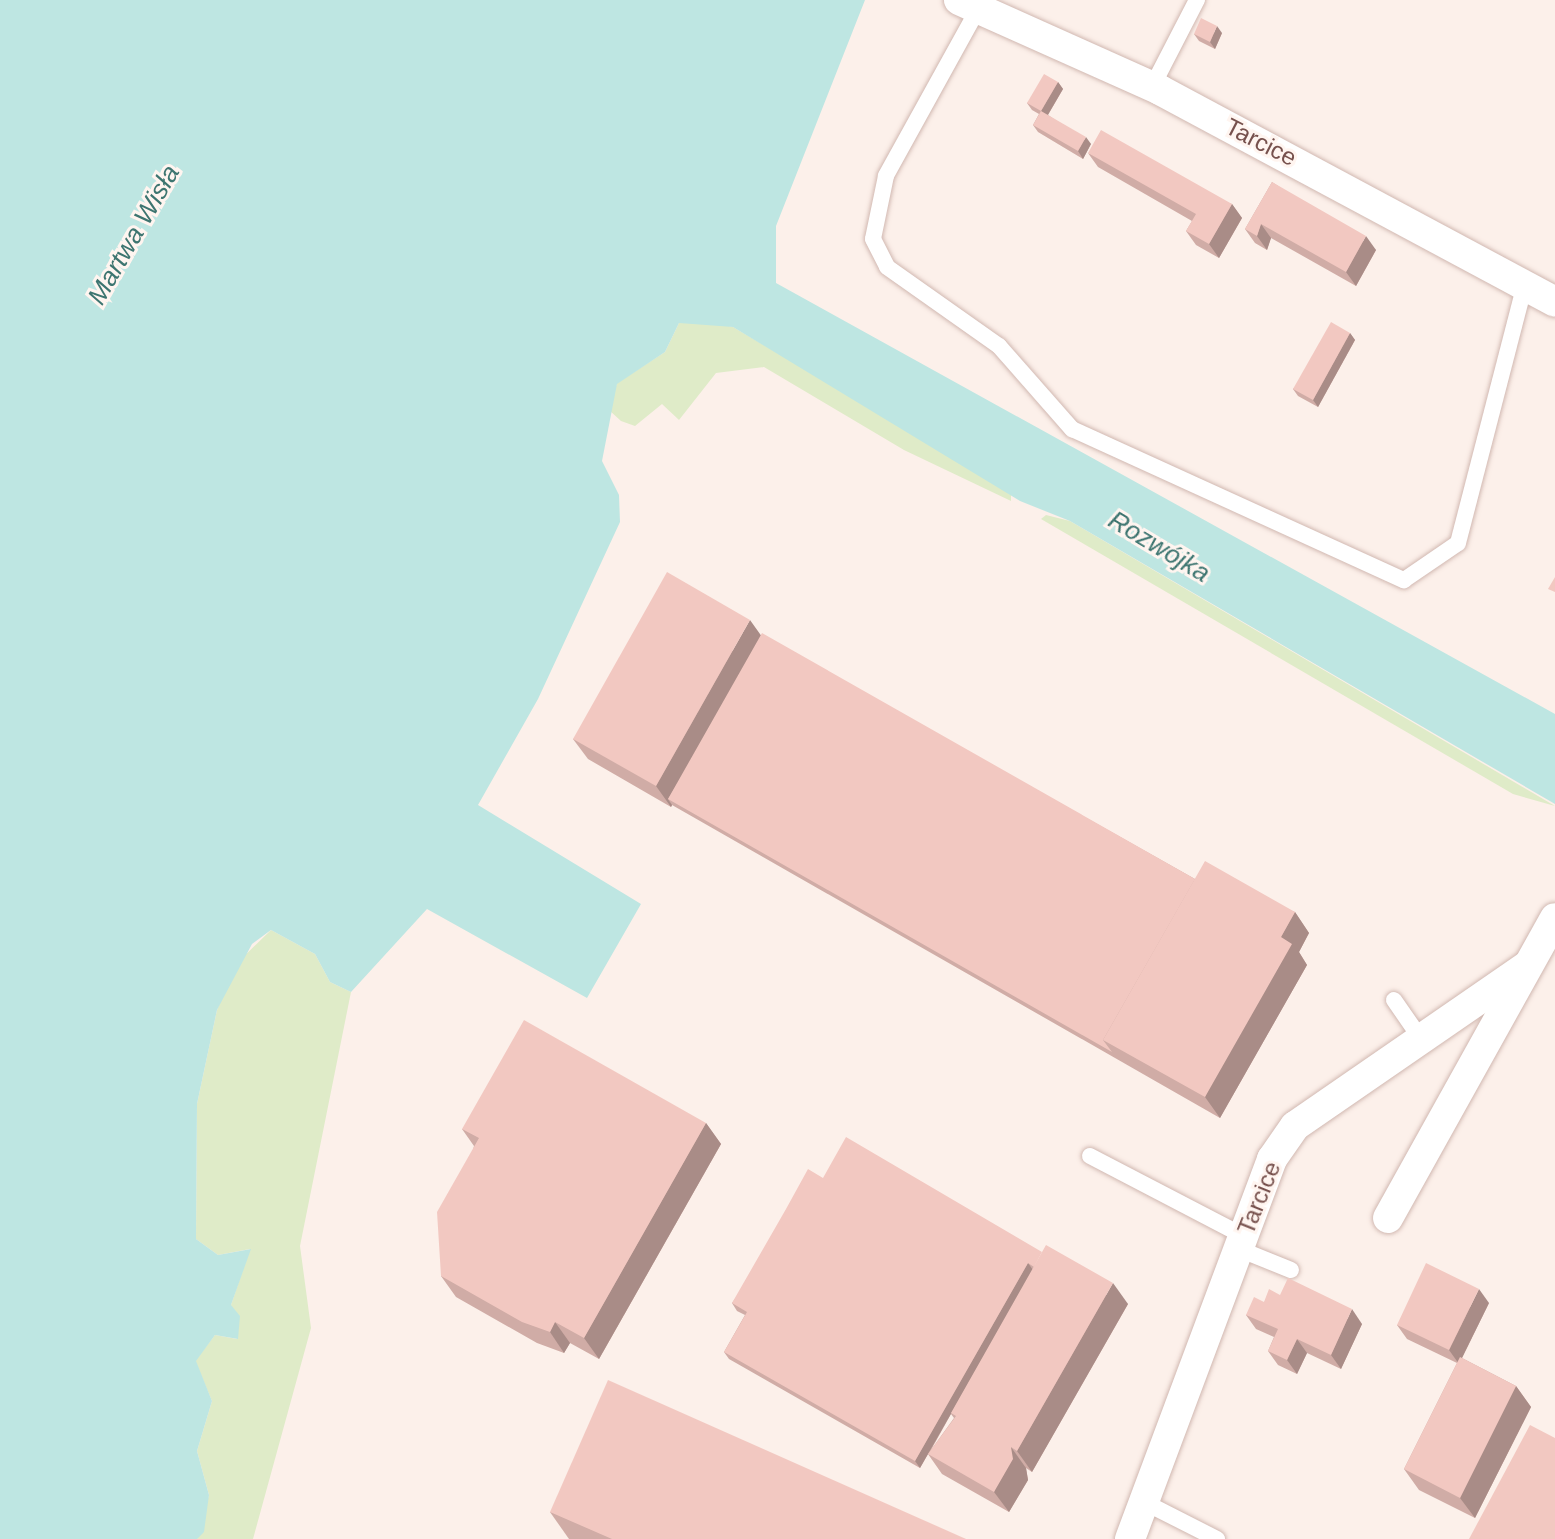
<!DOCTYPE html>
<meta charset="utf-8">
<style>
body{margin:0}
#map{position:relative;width:1555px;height:1539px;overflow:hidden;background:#fcf0ea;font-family:Arial,sans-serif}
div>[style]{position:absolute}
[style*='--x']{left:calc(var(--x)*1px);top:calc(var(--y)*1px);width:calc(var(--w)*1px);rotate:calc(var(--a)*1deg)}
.green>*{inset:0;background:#dfebc8}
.water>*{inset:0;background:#bee6e2}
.roads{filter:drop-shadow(0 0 2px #d1b8b1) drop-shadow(0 0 2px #d1b8b1)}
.lane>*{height:16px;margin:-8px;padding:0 8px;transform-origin:8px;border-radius:8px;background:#fff}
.street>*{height:30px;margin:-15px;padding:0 15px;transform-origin:15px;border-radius:15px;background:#fff}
.wall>*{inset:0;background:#d0aca6}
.shaded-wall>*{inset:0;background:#a98c87}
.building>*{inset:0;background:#f2c8c1}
span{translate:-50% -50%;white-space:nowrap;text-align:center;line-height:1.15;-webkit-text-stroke:6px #fff5f0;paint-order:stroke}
.street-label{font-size:24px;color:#77514d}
.water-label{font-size:26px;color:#3d7570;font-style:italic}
</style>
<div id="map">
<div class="green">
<div style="clip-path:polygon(705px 321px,733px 327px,1011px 491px,1011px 501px,904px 450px,764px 367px,716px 373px,679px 420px,662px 404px,635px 426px,621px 421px,609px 410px,617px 383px,665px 352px,679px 323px)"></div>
<div style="clip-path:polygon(1046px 515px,1070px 521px,1555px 806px,1513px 794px,1041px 519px)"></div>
<div style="clip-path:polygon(271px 930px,315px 954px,330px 982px,351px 992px,300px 1246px,311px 1328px,253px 1539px,197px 1539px,209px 1495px,197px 1451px,212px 1401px,195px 1361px,215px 1335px,237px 1339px,231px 1305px,250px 1249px,218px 1255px,196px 1239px,197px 1104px,217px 1010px,237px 963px)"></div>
</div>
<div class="water">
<div style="clip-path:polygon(0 0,865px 0,776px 226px,776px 283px,1555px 714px,1555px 804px,1070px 521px,1020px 501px,733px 327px,679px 323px,665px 352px,617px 384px,602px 461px,619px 495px,620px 522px,538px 699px,478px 805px,641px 904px,587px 998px,427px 909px,351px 992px,330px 982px,315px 954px,271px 930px,252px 944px,217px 1010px,197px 1104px,196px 1239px,218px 1255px,251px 1249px,231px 1305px,240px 1316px,238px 1339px,215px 1335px,196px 1361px,212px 1401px,197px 1451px,209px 1495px,204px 1532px,197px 1539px,0 1539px)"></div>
</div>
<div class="roads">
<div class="lane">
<div style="--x:978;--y:9;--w:191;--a:118.9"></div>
<div style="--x:886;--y:176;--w:64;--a:101.7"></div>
<div style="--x:873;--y:239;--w:31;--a:63"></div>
<div style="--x:887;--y:267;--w:137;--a:35.2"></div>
<div style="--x:999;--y:346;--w:111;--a:48.7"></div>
<div style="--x:1072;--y:429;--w:365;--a:24.5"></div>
<div style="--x:1404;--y:580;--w:65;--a:-34.4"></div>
<div style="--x:1458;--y:543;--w:268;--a:-75.5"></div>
<div style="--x:1152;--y:87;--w:98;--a:-62.7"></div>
<div style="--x:1394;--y:1000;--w:47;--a:55.3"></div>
<div style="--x:1090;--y:1156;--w:174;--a:27.5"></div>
<div style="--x:1239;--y:1249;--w:56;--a:22"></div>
<div style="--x:1144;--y:1502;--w:82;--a:26.9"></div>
</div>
<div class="street">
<div style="--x:959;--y:0;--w:220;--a:24.1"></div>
<div style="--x:1160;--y:90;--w:448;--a:28.2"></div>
<div style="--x:1388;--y:1218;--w:343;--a:-60.9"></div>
<div style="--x:1130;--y:1539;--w:406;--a:-69.5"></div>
<div style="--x:1272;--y:1159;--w:40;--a:-55.1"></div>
<div style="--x:1295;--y:1126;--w:283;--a:-34.6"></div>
</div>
</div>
<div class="wall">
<div style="clip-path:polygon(1222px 33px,1215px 49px,1199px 41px,1194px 34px)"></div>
<div style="clip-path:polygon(1058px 82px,1063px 89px,1048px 115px,1091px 144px,1083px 159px,1038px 132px,1033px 125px,1039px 114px,1032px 110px,1027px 103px)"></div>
<div style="clip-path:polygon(1088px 153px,1232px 204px,1242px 218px,1219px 258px,1196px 245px,1186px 231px,1192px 221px,1098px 167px)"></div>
<div style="clip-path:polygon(1272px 182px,1376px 250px,1356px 286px,1271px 238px,1267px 250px,1255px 243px,1245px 229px)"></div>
<div style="clip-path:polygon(1350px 333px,1355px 340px,1318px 407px,1298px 396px,1293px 389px)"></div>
<div style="clip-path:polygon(761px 635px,1195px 879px,1295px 912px,1309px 933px,1299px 952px,1307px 965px,1220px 1118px,672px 805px,671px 807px,588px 759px,573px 739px)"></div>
<div style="clip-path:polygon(706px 1123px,721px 1144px,599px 1359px,570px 1343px,564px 1353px,537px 1343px,456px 1297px,441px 1276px,474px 1146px,462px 1129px)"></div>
<div style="clip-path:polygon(evenodd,823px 1178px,1128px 1304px,1032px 1472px,1026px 1468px,1028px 1480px,1009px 1512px,942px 1474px,928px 1454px,920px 1468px,729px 1359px,724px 1352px,745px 1315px,737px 1311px,732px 1303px,823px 1178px,951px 1414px,954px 1418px,931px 1450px,951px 1414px)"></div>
<div style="clip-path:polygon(1280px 1295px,1362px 1324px,1341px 1369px,1307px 1353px,1297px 1374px,1278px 1365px,1268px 1351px,1274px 1337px,1256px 1329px,1246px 1315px,1264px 1302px)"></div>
<div style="clip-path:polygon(1489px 1303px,1462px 1358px,1516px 1386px,1531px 1407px,1475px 1518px,1419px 1490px,1404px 1469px,1457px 1363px,1407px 1339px,1397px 1325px)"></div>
<div style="clip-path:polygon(550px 1512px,966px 1539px,569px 1539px)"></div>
</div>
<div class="shaded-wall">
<div style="clip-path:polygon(1217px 26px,1222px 33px,1215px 49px,1210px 42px)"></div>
<div style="clip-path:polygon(1058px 82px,1063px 89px,1046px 118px,1041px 111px)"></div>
<div style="clip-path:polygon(1086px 137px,1091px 144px,1083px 159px,1078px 151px)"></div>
<div style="clip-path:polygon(1232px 204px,1242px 218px,1219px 258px,1209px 244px)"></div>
<div style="clip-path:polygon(1261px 224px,1271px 238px,1267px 250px,1257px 236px)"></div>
<div style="clip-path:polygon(1366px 236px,1376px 250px,1356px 286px,1346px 272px)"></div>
<div style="clip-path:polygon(1350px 333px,1355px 340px,1318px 407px,1313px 400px)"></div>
<div style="clip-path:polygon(750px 620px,765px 641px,668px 799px,672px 805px,671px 807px,656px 786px)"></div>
<div style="clip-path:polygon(1295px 912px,1309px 933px,1299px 952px,1307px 965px,1220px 1118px,1205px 1097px,1281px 937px)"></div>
<div style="clip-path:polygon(706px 1123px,721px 1144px,599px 1359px,584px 1338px)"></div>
<div style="clip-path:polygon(1028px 1263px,1033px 1270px,920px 1468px,915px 1461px)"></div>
<div style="clip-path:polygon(1113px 1283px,1128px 1304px,1032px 1472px,1017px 1451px)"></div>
<div style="clip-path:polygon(1479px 1289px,1489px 1303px,1459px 1364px,1449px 1350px)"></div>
<div style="clip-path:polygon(1352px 1309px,1362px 1324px,1341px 1369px,1331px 1355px)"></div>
<div style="clip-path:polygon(555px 1322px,570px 1343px,564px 1353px,550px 1332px)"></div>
<div style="clip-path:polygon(1297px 1339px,1307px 1353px,1297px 1374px,1287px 1360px)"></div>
<div style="clip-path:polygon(1516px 1386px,1531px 1407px,1475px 1518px,1460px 1498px)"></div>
<div style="clip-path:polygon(1011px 1447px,1026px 1468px,1028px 1480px,1009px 1512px,994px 1492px)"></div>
</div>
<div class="building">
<div style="clip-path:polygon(1201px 18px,1217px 26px,1210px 42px,1194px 34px)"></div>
<div style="clip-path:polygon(1044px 74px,1058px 82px,1041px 111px,1027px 103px)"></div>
<div style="clip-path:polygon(1041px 111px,1086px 137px,1078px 151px,1033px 125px)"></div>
<div style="clip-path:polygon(1101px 130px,1232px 204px,1209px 244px,1186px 231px,1196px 214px,1088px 153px)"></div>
<div style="clip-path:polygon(1272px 182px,1366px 236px,1346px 272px,1261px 224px,1257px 236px,1245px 229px)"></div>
<div style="clip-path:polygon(1331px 322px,1350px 333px,1313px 400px,1293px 389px)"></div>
<div style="clip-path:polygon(667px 572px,750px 620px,656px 786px,573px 739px)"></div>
<div style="clip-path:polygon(1555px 577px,1555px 592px,1548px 589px)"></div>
<div style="clip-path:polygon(762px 633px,1195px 879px,1103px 1040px,1112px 1052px,668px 799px)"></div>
<div style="clip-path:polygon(1205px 861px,1295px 912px,1281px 937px,1292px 944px,1205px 1097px,1103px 1040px)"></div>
<div style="clip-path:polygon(524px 1020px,706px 1123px,584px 1338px,555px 1322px,550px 1332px,522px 1322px,441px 1276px,437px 1212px,479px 1138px,462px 1129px)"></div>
<div style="clip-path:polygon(846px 1137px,1042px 1252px,1034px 1267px,1028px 1263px,915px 1461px,724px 1352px,747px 1312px,732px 1303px,786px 1209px,808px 1169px,823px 1178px)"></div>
<div style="clip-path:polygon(1046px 1245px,1113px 1283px,1017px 1451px,1011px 1447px,1013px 1459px,994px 1492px,928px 1454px,956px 1416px,951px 1413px)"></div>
<div style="clip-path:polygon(1426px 1263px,1479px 1289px,1449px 1350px,1397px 1325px)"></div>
<div style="clip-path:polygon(1288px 1278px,1352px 1309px,1331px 1355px,1297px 1339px,1287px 1360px,1268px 1351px,1278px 1329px,1246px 1315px,1254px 1297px,1264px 1302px,1269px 1289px,1280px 1295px)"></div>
<div style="clip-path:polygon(1460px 1357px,1516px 1386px,1460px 1498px,1404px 1469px)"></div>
<div style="clip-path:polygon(608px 1380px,966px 1539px,612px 1539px,550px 1512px)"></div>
<div style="clip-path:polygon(1530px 1425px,1555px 1438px,1555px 1539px,1469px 1539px)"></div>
</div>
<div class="street-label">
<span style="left:1261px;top:142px;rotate:27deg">Tarcice</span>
<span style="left:1259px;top:1198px;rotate:-68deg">Tarcice</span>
</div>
<div class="water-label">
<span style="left:134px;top:235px;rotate:-60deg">Martwa Wisła</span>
<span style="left:1159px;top:547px;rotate:31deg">Rozwójka</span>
</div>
</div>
